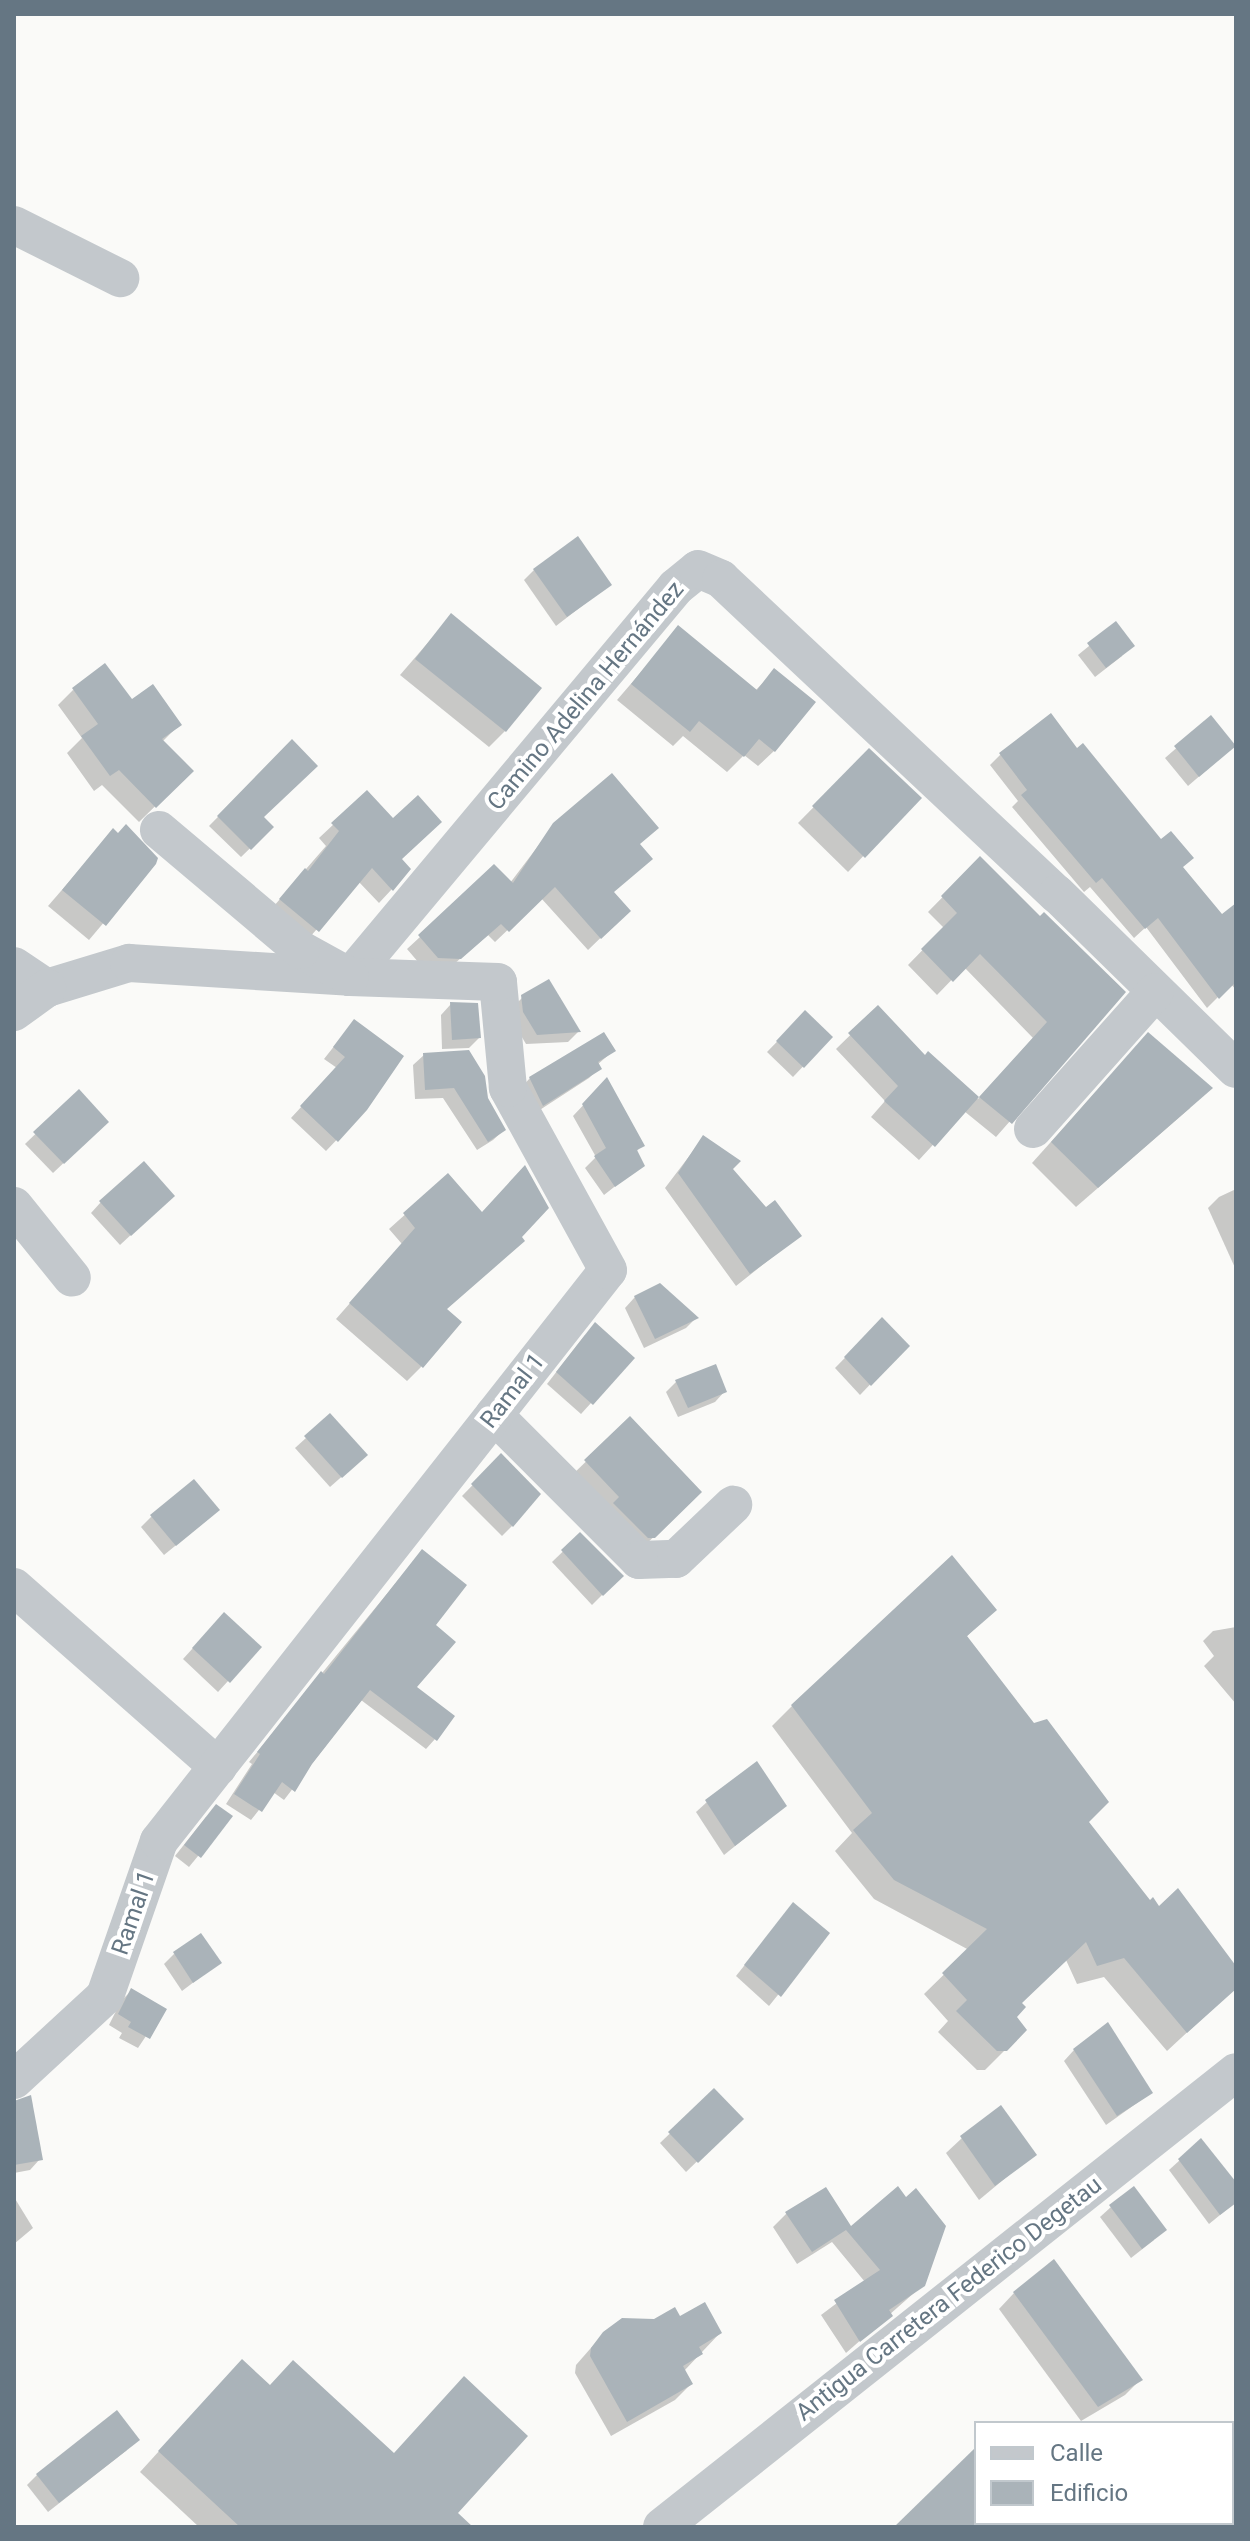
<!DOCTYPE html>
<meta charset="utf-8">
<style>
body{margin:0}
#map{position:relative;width:1250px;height:2541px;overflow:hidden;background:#fafaf8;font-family:Roboto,sans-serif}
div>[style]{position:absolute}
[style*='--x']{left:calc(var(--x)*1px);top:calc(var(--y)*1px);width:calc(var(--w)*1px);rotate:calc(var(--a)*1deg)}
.shadow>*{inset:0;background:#0003}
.building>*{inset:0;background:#aab3b9}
.minor>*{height:38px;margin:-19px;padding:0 19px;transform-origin:19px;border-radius:19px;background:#c3c8cc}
span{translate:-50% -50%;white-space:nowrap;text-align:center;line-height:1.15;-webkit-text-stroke:8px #fff;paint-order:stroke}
.street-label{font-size:24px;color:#657683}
.frame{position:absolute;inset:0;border:16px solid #657683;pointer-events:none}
.legend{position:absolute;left:974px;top:2421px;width:260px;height:104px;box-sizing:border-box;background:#fff;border:2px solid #c1c8cd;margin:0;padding:10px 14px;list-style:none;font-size:24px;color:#657683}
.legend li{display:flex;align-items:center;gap:16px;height:40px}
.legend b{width:40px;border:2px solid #c1c8cd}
</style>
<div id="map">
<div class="shadow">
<div style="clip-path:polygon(534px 570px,609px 585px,556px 626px,524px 580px)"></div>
<div style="clip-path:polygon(451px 616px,505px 731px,489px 747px,400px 675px)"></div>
<div style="clip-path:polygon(1116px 624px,1122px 656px,1095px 677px,1078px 655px)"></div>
<div style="clip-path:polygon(679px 628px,755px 691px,774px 671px,774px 751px,758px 766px,744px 755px,727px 772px,683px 736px,673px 746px,617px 700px)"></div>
<div style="clip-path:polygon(73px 690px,132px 702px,179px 725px,162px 742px,191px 771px,139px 822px,102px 785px,94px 791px,67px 753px,82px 738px,58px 705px)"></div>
<div style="clip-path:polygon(1211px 718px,1224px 755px,1188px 786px,1165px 758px)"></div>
<div style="clip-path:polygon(292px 742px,262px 817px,272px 827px,241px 857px,209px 826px)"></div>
<div style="clip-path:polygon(1077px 750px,1221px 917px,1236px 920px,1236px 990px,1231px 984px,1207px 1008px,1146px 927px,1134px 938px,1090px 887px,1084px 892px,1012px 807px,1018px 801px,990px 765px,1001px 754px)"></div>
<div style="clip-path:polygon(869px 751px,919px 798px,848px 872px,798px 823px)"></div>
<div style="clip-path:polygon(367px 793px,393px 821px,400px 859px,392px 889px,379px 903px,358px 881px,304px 944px,267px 914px,326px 846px,319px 838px)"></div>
<div style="clip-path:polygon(554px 825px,638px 845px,613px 893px,616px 923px,588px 950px,541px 898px,495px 942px,488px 935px,447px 970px,425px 970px,407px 949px,420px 937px,510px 883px)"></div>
<div style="clip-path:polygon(113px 831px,154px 863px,89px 940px,48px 906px)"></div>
<div style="clip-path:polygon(980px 859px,1040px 919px,1123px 992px,996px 1137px,964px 1111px,919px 1160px,871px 1117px,885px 1101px,836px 1049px,878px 1008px,925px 1058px,928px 1054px,978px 1099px,1033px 1038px,964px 967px,937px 995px,908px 965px,944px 928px,928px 912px)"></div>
<div style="clip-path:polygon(523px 997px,578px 1032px,568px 1042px,526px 1044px,513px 1022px,512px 1008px)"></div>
<div style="clip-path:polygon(451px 1004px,479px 1038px,469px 1048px,442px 1049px,441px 1015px)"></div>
<div style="clip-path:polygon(805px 1013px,831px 1037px,793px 1077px,767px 1052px)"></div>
<div style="clip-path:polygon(354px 1021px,366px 1109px,326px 1151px,291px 1118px,337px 1068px,324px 1059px)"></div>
<div style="clip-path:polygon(613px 1051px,597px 1065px,599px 1068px,589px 1078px,532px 1115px,520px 1089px,530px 1078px)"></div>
<div style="clip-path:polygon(424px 1055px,487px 1099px,504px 1130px,493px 1140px,477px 1150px,443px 1098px,415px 1099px,413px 1065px)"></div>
<div style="clip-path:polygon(1128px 1056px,1190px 1108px,1076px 1207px,1032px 1163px)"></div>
<div style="clip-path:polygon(606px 1081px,642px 1145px,636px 1152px,642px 1165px,604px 1195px,585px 1168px,596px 1157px,573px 1116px)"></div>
<div style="clip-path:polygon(79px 1092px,107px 1122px,53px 1173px,25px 1144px)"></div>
<div style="clip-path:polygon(703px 1138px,766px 1209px,799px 1236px,736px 1286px,665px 1188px)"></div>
<div style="clip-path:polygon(448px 1176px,445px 1310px,421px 1367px,407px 1381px,336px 1319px,402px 1244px,389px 1229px)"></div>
<div style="clip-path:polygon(1236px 1189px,1236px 1270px,1208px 1208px,1219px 1197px)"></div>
<div style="clip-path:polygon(101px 1202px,162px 1206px,120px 1245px,91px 1213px)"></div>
<div style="clip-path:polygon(635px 1297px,696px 1318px,686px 1328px,644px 1348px,625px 1308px)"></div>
<div style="clip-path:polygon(882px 1320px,907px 1346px,860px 1395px,835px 1368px)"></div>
<div style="clip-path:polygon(585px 1335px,632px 1358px,581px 1414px,547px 1384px)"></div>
<div style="clip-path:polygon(676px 1382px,725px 1391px,715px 1402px,678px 1417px,666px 1392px)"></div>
<div style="clip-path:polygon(630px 1419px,700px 1492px,637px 1553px,570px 1477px)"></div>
<div style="clip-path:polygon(306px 1438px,355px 1465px,330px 1487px,295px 1448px)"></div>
<div style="clip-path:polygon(501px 1456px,512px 1526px,502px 1536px,462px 1496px)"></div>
<div style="clip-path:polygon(152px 1516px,207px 1520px,164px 1555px,141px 1527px)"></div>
<div style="clip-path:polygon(580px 1535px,621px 1576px,592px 1605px,552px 1562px)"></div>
<div style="clip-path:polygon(422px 1551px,433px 1625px,414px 1687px,435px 1739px,426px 1749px,361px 1700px,284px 1800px,273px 1792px,251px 1820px,226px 1804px,252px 1764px,249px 1762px)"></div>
<div style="clip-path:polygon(994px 1610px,966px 1637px,1086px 1822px,1149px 1903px,1236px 1970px,1236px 1987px,1167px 2051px,1104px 1977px,1077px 1984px,1066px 1960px,1019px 2003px,1014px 2017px,1025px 2030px,985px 2070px,977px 2070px,938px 2032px,948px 2021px,924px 1994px,969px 1950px,874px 1899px,835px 1851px,852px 1833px,772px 1726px,792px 1706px)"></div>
<div style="clip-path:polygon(214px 1625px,259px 1647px,218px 1692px,183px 1659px)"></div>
<div style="clip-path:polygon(1236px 1627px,1236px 1704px,1204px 1666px,1214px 1656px,1203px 1641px,1213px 1631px)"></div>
<div style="clip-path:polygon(707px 1802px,785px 1806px,724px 1855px,696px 1812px)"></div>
<div style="clip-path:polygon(206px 1817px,230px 1817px,189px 1867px,175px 1856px)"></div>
<div style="clip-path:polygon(793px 1904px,827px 1934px,769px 2006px,736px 1976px)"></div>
<div style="clip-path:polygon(174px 1954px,219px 1963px,182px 1991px,164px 1964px)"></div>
<div style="clip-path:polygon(131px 1991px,164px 2009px,138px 2048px,119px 2038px,122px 2033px,109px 2025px,121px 2001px)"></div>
<div style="clip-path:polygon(1074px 2050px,1151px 2093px,1106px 2125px,1064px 2061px)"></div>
<div style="clip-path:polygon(714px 2091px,741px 2119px,686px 2172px,660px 2143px)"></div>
<div style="clip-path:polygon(14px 2117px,40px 2159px,30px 2170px,14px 2173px)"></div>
<div style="clip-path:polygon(962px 2138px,1034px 2154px,979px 2200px,946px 2153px)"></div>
<div style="clip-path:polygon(1180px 2160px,1236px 2186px,1236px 2202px,1209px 2224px,1169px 2170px)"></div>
<div style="clip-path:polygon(14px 2197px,33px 2228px,14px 2244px)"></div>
<div style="clip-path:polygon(1111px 2207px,1154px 2240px,1131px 2258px,1100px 2217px)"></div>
<div style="clip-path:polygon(787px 2213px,850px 2229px,923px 2285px,846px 2353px,821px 2315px,865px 2282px,832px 2242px,797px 2264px,773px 2227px)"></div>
<div style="clip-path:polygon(1014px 2293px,1140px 2380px,1125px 2395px,1081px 2421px,999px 2309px)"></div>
<div style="clip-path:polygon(679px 2318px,720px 2333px,684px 2371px,691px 2384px,675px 2400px,611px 2436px,575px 2373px,576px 2365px,604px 2333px)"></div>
<div style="clip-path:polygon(222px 2382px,269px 2387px,455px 2513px,468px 2527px,199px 2527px,140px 2472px)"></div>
<div style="clip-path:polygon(127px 2450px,48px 2512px,27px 2485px,37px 2475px)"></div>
<div style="clip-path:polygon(976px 2450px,976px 2523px,1053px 2523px,1057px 2527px,897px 2527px)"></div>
</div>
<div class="building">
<div style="clip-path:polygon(578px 536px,612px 585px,567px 617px,533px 569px)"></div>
<div style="clip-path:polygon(451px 613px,542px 688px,506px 732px,415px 659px)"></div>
<div style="clip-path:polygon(1116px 621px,1135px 646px,1106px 668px,1087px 643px)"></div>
<div style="clip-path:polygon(678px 625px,757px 690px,774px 668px,816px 702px,775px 752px,759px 739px,744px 757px,699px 721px,690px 732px,631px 684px)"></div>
<div style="clip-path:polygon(105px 663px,132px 699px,153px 684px,182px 725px,162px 739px,194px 771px,156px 808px,119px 770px,110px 776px,81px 736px,98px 724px,72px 688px)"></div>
<div style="clip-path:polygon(1051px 713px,1077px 748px,1083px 743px,1161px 839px,1171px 831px,1194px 858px,1183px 867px,1222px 914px,1236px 903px,1236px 982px,1219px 999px,1158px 918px,1145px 929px,1102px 878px,1096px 883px,1021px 795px,1027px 790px,999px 753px)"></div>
<div style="clip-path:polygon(1211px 715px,1236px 746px,1199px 777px,1174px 746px)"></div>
<div style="clip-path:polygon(292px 739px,318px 766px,264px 817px,274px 827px,251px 850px,217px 816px)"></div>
<div style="clip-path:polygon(869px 748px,922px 798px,865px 858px,812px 806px)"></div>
<div style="clip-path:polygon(612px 773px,659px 828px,640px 844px,653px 859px,614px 892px,631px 911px,601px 939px,555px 887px,509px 932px,501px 924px,461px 959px,438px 958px,418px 935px,494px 864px,513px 883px,553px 823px)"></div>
<div style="clip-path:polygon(367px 790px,393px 818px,418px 795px,442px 822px,402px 859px,411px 869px,393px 891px,372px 868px,319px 932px,279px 899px,305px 868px,308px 871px,339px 831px,331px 823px)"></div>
<div style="clip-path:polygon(126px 824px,158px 858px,156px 864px,106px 926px,62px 890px,113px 828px,118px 833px)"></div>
<div style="clip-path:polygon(980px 856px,1040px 916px,1044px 912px,1126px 992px,1012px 1124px,979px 1097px,1047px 1022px,980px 954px,953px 982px,921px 949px,957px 913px,941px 896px)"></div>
<div style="clip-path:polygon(549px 979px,581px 1032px,537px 1035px,523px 1012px,521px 995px)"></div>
<div style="clip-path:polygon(450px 1002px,478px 1003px,481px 1038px,452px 1040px)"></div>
<div style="clip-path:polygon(878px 1005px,925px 1055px,928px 1051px,979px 1097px,935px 1147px,884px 1101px,898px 1086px,848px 1033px)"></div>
<div style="clip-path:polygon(805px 1010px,833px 1037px,804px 1068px,776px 1041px)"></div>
<div style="clip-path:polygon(354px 1019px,404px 1056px,367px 1110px,338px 1142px,300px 1106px,345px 1057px,333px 1047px)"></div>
<div style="clip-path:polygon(604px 1032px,616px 1051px,598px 1062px,602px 1069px,543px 1106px,529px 1077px)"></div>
<div style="clip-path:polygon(1148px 1032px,1213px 1088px,1098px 1188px,1051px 1142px)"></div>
<div style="clip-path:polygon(469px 1050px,485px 1076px,488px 1098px,506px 1130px,488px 1142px,454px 1088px,425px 1090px,423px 1053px)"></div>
<div style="clip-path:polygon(607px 1077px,645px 1146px,637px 1150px,645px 1166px,615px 1187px,594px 1156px,606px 1148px,582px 1104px)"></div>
<div style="clip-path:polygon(79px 1089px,109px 1122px,64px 1164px,33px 1132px)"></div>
<div style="clip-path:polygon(703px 1135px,741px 1161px,733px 1169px,766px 1207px,775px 1200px,802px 1236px,750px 1274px,678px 1173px)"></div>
<div style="clip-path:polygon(144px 1161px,175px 1196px,131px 1236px,99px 1201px)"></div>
<div style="clip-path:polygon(525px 1165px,549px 1208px,522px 1237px,525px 1241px,447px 1309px,462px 1322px,423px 1368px,349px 1303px,415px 1228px,403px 1213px,448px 1173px,482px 1212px)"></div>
<div style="clip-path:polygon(660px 1283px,699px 1318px,655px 1339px,634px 1296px)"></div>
<div style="clip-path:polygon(882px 1317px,910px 1346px,871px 1386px,844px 1357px)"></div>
<div style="clip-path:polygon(595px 1322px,635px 1358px,593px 1405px,556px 1372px)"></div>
<div style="clip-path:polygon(716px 1364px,727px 1392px,688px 1408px,675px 1380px)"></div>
<div style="clip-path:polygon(330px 1413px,368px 1455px,342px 1478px,304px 1436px)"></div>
<div style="clip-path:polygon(630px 1416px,702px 1492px,655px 1538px,648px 1538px,613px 1503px,619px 1497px,584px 1460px)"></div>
<div style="clip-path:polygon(501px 1453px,541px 1494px,513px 1527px,471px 1484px)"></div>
<div style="clip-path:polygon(194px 1479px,220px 1510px,176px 1546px,150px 1515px)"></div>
<div style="clip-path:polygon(580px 1532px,624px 1576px,603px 1596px,561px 1550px)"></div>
<div style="clip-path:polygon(422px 1549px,467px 1585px,436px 1625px,456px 1642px,417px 1687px,455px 1716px,437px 1741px,370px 1690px,312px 1764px,295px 1792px,282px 1782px,262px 1812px,234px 1794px,260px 1754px,257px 1752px,321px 1671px,324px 1674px)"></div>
<div style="clip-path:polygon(952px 1555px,997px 1610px,967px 1636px,1034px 1723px,1047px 1719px,1109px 1802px,1089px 1822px,1150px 1900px,1153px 1897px,1159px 1906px,1178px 1888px,1236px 1966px,1236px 1989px,1187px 2033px,1124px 1958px,1097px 1966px,1086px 1942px,1022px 2003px,1026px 2007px,1017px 2017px,1027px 2030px,1007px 2051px,997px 2051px,956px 2011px,967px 2000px,942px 1973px,987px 1929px,894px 1880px,853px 1830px,872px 1813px,791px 1705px)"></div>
<div style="clip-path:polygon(224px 1612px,262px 1647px,230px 1683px,192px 1648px)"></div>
<div style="clip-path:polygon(757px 1761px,787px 1806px,735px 1846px,705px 1800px)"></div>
<div style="clip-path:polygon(216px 1804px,233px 1816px,201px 1858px,184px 1845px)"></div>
<div style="clip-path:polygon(793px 1902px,830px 1933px,781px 1997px,744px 1965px)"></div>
<div style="clip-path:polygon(201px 1933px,222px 1963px,193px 1983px,173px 1952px)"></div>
<div style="clip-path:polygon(131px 1988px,167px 2009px,150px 2039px,128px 2027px,131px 2022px,118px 2014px)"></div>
<div style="clip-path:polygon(1108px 2022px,1153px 2093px,1117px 2116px,1073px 2049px)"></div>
<div style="clip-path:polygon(714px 2088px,744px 2119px,698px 2163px,668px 2132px)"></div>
<div style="clip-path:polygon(31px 2095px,43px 2160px,14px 2165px,14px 2101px)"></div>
<div style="clip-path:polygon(1001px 2105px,1037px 2155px,995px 2186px,960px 2136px)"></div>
<div style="clip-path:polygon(1201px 2138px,1236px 2182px,1236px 2203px,1220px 2215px,1178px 2159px)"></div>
<div style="clip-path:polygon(898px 2186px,906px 2197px,916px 2188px,946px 2226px,925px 2286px,889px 2310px,893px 2316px,860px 2342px,834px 2300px,880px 2270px,846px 2230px,812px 2252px,785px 2212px,826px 2187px,851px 2226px)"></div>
<div style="clip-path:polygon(1134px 2186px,1167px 2230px,1142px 2249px,1109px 2205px)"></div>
<div style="clip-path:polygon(1054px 2259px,1143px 2380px,1098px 2407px,1013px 2292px)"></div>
<div style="clip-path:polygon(705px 2302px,722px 2333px,699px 2347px,703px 2354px,683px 2366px,693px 2384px,627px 2422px,590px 2356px,591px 2348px,603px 2332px,622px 2318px,654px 2319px,675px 2307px,680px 2316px)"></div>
<div style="clip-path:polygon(242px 2359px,270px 2385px,293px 2360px,394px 2453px,464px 2376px,528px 2436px,458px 2513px,473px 2527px,240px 2527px,158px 2451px)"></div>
<div style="clip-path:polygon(117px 2410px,140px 2440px,59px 2503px,36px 2474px)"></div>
<div style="clip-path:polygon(976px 2447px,976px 2527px,894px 2527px)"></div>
</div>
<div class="minor">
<div style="--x:14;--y:225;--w:119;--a:26.6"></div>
<div style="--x:14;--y:966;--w:40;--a:34"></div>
<div style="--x:47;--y:988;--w:86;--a:-17"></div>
<div style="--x:129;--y:963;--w:221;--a:3.6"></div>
<div style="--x:350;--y:977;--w:508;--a:-50.11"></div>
<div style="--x:676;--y:587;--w:28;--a:-39"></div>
<div style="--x:698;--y:569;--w:25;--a:23"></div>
<div style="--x:721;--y:579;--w:461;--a:43.2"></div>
<div style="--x:1057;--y:894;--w:250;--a:44.4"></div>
<div style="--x:14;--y:1012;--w:41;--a:-36"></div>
<div style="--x:1033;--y:1129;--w:183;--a:-48.3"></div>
<div style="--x:14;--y:1206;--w:92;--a:51.1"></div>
<div style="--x:494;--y:1415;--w:205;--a:45"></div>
<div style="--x:639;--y:1560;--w:37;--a:-2"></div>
<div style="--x:676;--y:1559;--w:79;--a:-43.5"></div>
<div style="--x:14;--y:1587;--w:272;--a:41.4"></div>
<div style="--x:14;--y:2080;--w:124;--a:-42.7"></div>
<div style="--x:105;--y:1996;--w:164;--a:-70.8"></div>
<div style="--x:159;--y:1841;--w:726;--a:-51.82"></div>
<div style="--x:608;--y:1270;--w:208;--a:-118.8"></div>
<div style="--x:508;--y:1088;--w:106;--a:-95.4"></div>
<div style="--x:498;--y:982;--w:148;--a:-178.1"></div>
<div style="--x:350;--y:977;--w:56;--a:-151.1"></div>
<div style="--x:301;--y:950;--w:186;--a:-139.8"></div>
<div style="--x:662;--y:2527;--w:732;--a:-38.4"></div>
</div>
<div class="street-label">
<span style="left:586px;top:696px;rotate:-50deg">Camino Adelina Hernández</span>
<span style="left:513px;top:1391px;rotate:-52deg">Ramal 1</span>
<span style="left:134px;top:1913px;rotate:-71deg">Ramal 1</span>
<span style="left:949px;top:2299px;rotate:-38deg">Antigua Carretera Federico Degetau</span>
</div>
<div class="frame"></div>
<ul class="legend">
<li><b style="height:10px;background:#c3c8cc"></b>Calle</li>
<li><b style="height:22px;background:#aab3b9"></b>Edificio</li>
</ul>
</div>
